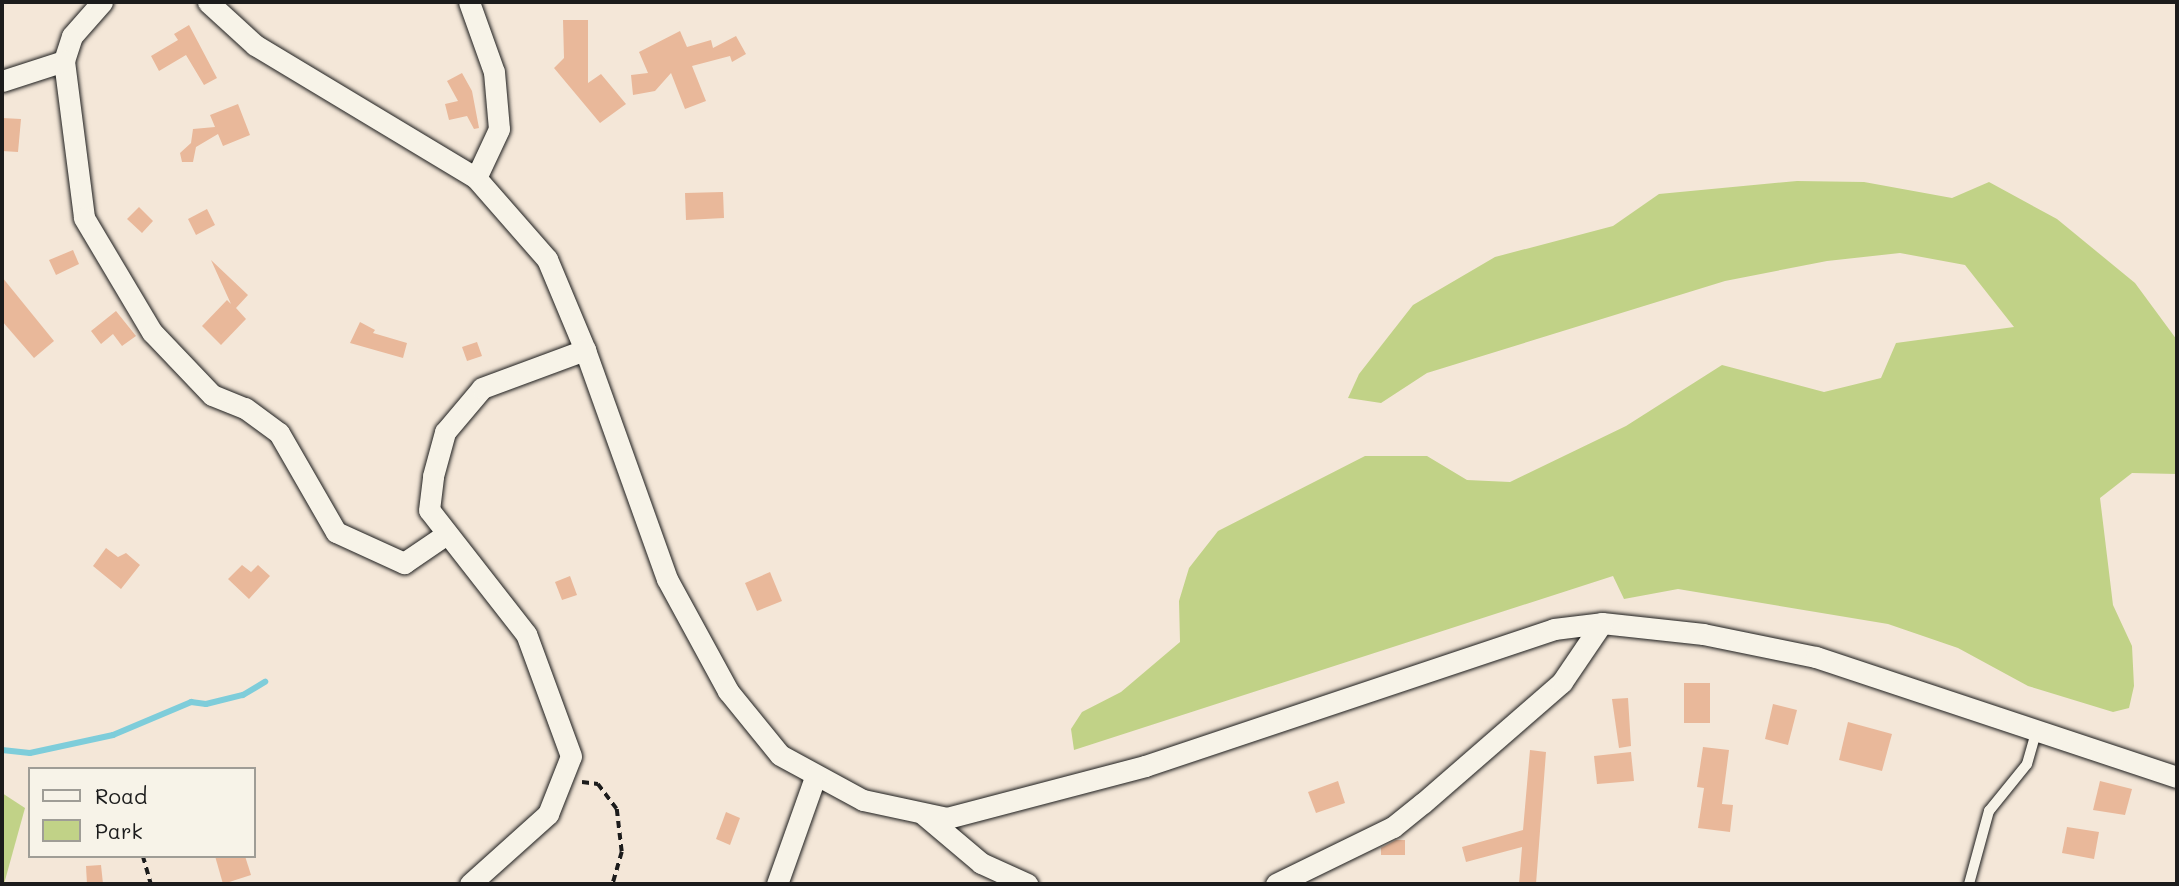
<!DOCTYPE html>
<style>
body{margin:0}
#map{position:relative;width:2179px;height:886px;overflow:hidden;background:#f4e7d8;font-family:Mali,sans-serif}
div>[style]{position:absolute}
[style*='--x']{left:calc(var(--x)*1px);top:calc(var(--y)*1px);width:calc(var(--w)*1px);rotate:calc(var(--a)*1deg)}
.green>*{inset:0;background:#c1d287}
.stream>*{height:6px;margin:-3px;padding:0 3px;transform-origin:3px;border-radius:3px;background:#7ecdda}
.building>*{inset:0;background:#e9b89a}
.path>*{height:3.5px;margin-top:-1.75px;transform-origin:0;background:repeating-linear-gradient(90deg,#1c1c1c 0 7px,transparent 0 12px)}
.roads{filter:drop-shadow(0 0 2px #1c1c1c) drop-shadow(0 0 2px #1c1c1c)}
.lane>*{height:10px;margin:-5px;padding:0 5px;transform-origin:5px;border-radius:5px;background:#f7f3e8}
.street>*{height:21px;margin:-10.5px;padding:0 10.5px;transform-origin:10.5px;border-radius:10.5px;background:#f7f3e8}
span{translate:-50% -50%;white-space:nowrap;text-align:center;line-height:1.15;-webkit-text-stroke:5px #f7f3e8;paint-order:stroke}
.frame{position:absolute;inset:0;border:4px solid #1c1c1c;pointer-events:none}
.legend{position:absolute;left:28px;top:767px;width:228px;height:91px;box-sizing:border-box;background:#f7f3e8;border:2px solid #9f9d96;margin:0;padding:9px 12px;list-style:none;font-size:21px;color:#1c1c1c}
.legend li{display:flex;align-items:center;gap:14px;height:35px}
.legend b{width:35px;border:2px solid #9f9d96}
</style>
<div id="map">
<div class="green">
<div style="clip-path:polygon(1797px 181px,1864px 182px,1952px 198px,1989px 182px,2057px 219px,2135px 283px,2177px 340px,2177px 474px,2132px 473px,2100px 498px,2113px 605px,2132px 646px,2134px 686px,2129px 708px,2113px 712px,2028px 686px,1958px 648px,1888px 624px,1678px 589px,1624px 599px,1613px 576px,1074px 750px,1071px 729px,1082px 712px,1121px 692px,1180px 642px,1179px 601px,1189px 568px,1218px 531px,1365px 456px,1427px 456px,1467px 480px,1510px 482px,1626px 426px,1722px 365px,1824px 392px,1881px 378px,1896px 343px,2014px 327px,1965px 265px,1900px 253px,1827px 261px,1725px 281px,1427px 373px,1381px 403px,1348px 398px,1359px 374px,1413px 305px,1495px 257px,1613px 226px,1659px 194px)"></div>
<div style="clip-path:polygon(2px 793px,25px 808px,4px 884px,2px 884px)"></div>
</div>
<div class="stream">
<div style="--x:2;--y:750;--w:28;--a:6"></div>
<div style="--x:30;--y:753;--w:85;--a:-12.2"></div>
<div style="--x:113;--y:735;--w:85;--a:-22.9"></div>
<div style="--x:191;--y:702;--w:15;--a:8"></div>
<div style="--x:206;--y:704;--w:38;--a:-14"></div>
<div style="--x:243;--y:695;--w:26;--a:-31"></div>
</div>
<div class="building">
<div style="clip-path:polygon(563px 20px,588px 20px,588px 83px,601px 74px,626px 104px,600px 123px,554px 68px,564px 58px)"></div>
<div style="clip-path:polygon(189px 25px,217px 78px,204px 85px,186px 55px,159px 71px,151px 56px,178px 40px,174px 34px)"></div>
<div style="clip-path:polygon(680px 31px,687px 47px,711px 40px,713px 48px,736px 36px,746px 54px,732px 62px,730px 56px,692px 66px,706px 101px,685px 109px,671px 73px,655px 91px,633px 95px,631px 75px,648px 73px,639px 52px)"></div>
<div style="clip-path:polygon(462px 73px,472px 91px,479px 128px,474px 129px,467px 116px,449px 120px,445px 104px,458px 101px,447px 81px)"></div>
<div style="clip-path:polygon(238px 104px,250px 135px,223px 146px,218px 134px,196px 147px,193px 162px,182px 162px,180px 153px,191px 143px,193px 129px,215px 127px,210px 115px)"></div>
<div style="clip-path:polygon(2px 118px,21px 119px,18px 152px,2px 151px)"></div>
<div style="clip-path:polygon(723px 192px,724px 218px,686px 220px,685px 193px)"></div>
<div style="clip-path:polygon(139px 207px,153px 221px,142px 233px,127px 219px)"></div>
<div style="clip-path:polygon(207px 209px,215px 225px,196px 235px,188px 219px)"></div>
<div style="clip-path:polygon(73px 250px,79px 264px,56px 275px,49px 260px)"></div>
<div style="clip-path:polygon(211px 260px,248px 295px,236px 308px,246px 319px,221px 345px,202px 326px,227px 300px,231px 304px)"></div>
<div style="clip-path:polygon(2px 277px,54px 341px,34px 358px,2px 321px)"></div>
<div style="clip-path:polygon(116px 311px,136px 336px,122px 346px,113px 334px,101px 344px,91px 331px)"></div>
<div style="clip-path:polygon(360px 322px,375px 330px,373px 333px,407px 343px,403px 358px,350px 343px)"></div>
<div style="clip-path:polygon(477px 342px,482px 356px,467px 361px,462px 347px)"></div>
<div style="clip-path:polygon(106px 548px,118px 557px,126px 553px,140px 565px,121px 589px,93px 566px)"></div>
<div style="clip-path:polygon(242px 565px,251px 572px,258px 565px,270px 576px,249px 599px,228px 579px)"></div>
<div style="clip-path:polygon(770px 572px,782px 601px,757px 611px,745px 583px)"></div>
<div style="clip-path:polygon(570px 576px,577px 595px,562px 600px,555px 582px)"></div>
<div style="clip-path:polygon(1684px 683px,1710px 683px,1710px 723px,1684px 723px)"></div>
<div style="clip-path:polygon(1628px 698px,1631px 746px,1619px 748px,1612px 699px)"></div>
<div style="clip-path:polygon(1773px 704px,1797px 710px,1788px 745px,1765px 739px)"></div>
<div style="clip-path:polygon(1848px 722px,1892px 734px,1882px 771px,1839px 760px)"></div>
<div style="clip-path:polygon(1703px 747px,1729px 750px,1722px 804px,1733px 805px,1730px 832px,1698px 828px,1704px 788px,1697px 787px)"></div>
<div style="clip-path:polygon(1530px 750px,1546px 752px,1536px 884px,1519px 884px,1522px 847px,1466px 862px,1462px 847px,1523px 830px)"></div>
<div style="clip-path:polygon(1631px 752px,1634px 781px,1597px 784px,1594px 756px)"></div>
<div style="clip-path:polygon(1338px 781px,1345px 803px,1316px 813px,1308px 792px)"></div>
<div style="clip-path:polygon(2100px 781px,2132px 789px,2125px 815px,2093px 810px)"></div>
<div style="clip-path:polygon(726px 812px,740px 818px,730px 845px,716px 839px)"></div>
<div style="clip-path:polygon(2067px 827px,2099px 832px,2094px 859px,2062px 853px)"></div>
<div style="clip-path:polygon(1396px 840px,1405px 840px,1405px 855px,1381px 855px,1381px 848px)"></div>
<div style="clip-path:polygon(215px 856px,245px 856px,251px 875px,223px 884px)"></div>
<div style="clip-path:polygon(101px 865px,103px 884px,87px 884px,86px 866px)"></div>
</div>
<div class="path">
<div style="--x:582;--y:782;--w:16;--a:7"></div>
<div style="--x:598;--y:784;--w:31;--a:53"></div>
<div style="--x:617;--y:809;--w:43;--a:83.4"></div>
<div style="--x:622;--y:852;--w:33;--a:106"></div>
<div style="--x:143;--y:856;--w:29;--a:74"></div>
</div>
<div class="roads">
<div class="lane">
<div style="--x:1969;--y:884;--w:76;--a:-74.7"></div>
<div style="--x:1989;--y:811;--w:60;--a:-51"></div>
<div style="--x:2027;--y:764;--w:37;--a:-74"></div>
</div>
<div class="street">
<div style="--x:102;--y:2;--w:45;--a:131.4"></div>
<div style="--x:72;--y:36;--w:26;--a:108"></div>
<div style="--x:64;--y:61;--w:158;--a:82.7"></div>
<div style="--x:84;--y:218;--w:133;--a:59.2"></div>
<div style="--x:152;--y:332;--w:87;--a:46.4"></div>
<div style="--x:212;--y:395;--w:35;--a:22"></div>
<div style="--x:245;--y:408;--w:42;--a:36.3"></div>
<div style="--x:279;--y:433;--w:114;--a:60.1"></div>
<div style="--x:336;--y:532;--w:75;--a:24.5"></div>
<div style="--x:404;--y:563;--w:50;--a:-34.3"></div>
<div style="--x:208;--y:2;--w:64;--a:42.5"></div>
<div style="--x:255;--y:45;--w:258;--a:31"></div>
<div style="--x:476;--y:178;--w:108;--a:48.8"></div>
<div style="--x:547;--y:259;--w:99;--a:67.3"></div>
<div style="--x:585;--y:350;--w:243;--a:70.3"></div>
<div style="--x:667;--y:579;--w:128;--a:61.4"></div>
<div style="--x:728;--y:691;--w:82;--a:50.9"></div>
<div style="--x:780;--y:755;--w:94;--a:28.5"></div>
<div style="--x:863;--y:800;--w:86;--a:12.1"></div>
<div style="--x:947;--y:818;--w:205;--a:-14.7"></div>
<div style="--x:1145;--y:766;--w:431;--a:-18.5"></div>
<div style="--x:1554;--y:629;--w:48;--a:-7.1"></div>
<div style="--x:1602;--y:623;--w:102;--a:6.2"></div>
<div style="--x:1703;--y:634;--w:115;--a:11.5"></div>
<div style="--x:1816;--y:657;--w:380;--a:18.4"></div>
<div style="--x:469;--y:2;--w:74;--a:70.3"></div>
<div style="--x:494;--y:72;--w:57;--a:85"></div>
<div style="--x:499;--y:129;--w:54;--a:115.1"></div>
<div style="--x:2;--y:81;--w:65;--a:-17.9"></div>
<div style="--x:923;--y:814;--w:76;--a:40.2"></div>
<div style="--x:981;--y:863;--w:51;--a:24.5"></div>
<div style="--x:470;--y:884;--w:105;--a:-41.9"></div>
<div style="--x:548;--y:814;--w:62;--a:-68.4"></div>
<div style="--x:571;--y:756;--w:130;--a:-110.2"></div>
<div style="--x:526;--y:634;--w:157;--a:-128"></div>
<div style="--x:429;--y:510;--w:34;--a:-83"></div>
<div style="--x:433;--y:476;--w:46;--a:-74.7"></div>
<div style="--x:445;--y:432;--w:57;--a:-49.9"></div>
<div style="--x:482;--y:388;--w:110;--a:-20.3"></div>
<div style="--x:777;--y:884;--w:114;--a:-70.4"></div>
<div style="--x:1276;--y:884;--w:130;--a:-26"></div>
<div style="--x:1393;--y:827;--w:38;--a:-39"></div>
<div style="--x:1423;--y:803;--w:184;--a:-41"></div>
<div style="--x:1562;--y:682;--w:71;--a:-55.9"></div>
</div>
</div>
<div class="frame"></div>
<ul class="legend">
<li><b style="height:9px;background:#f7f3e8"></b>Road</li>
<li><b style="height:19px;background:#c1d287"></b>Park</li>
</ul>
</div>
